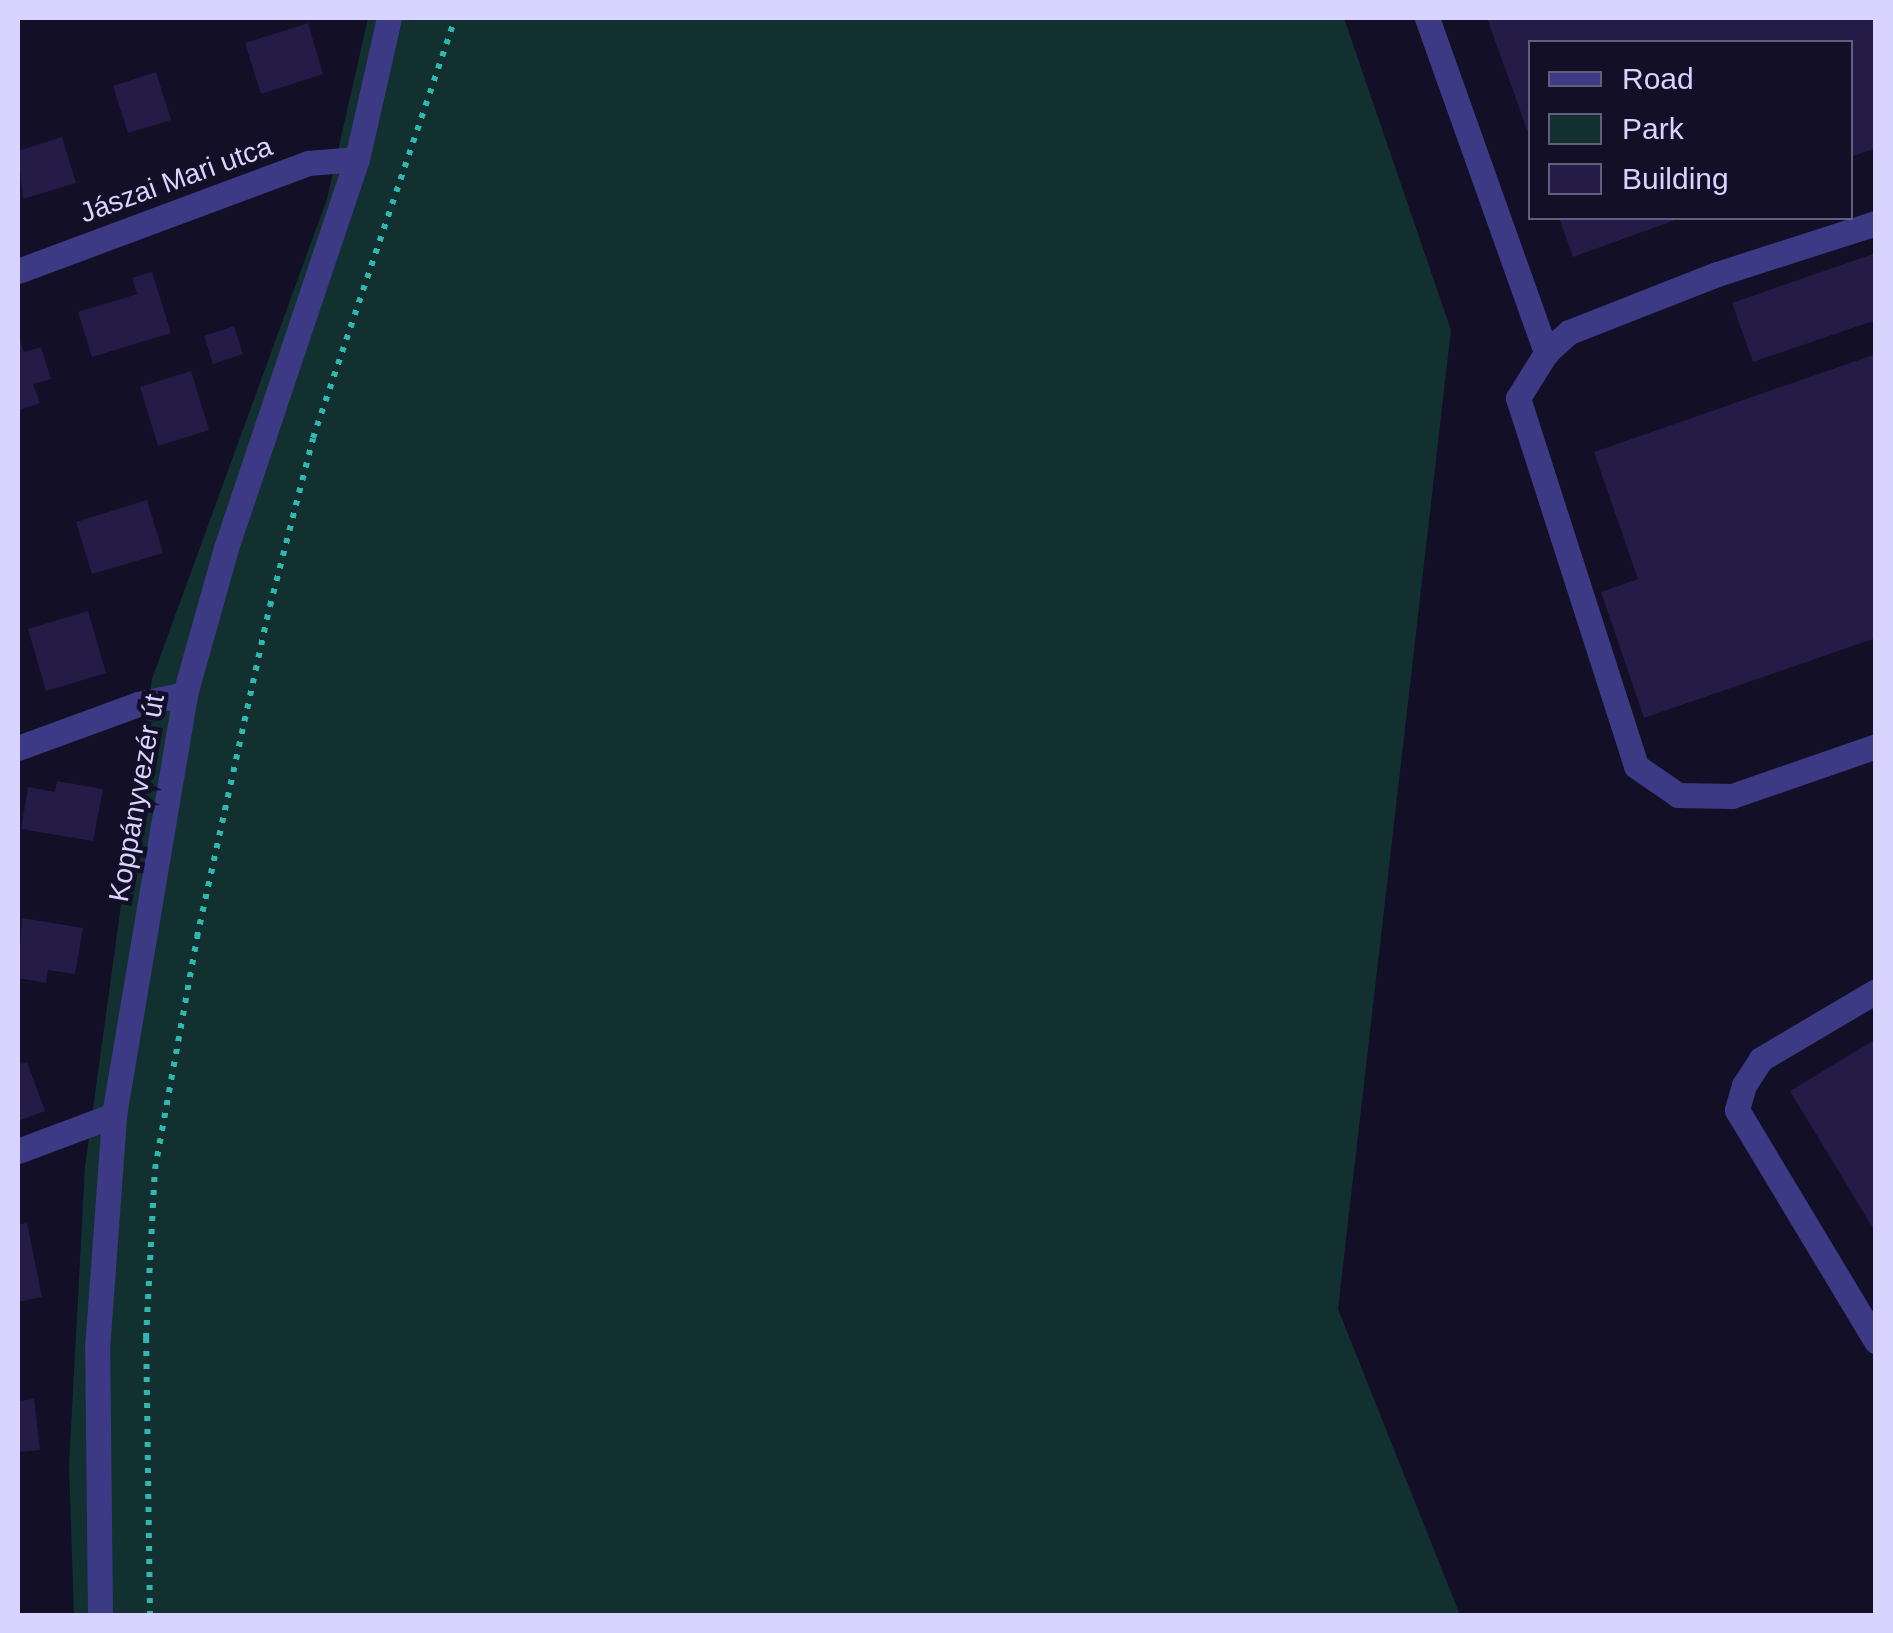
<!DOCTYPE html>
<meta charset="utf-8">
<style>
body{margin:0}
#map{position:relative;width:1893px;height:1633px;overflow:hidden;background:#130f26;font-family:Arial,sans-serif}
div>[style]{position:absolute}
[style*='--x']{left:calc(var(--x)*1px);top:calc(var(--y)*1px);width:calc(var(--w)*1px);rotate:calc(var(--a)*1deg)}
.green>*{inset:0;background:#12302f}
.building>*{inset:0;background:#241b47}
.path>*{height:6px;margin-top:-3px;transform-origin:0;background:repeating-linear-gradient(90deg,#2fb8b0 0 5px,transparent 0 13px)}
.minor>*{height:25px;margin:-12.5px;padding:0 12.5px;transform-origin:12.5px;border-radius:12.5px;background:#3d3a85}
span{translate:-50% -50%;white-space:nowrap;text-align:center;line-height:1.15;-webkit-text-stroke:9px #130f26;paint-order:stroke}
.street-label{font-size:28px;color:#d9d4ff}
.frame{position:absolute;inset:0;border:20px solid #d9d4ff;pointer-events:none}
.legend{position:absolute;left:1528px;top:40px;width:325px;height:180px;box-sizing:border-box;background:#130f26;border:2px solid #625e7d;margin:0;padding:12px 18px;list-style:none;font-size:30px;color:#d9d4ff}
.legend li{display:flex;align-items:center;gap:20px;height:50px}
.legend b{width:50px;border:2px solid #625e7d}
</style>
<div id="map">
<div class="green">
<div style="clip-path:polygon(368px 18px,1344px 18px,1451px 330px,1338px 1309px,1460px 1615px,74px 1616px,69px 1465px,85px 1167px,152px 679px,327px 199px)"></div>
</div>
<div class="building">
<div style="clip-path:polygon(1487px 18px,1876px 18px,1876px 148px,1850px 157px,1850px 42px,1530px 42px,1530px 138px)"></div>
<div style="clip-path:polygon(308px 23px,323px 74px,261px 94px,245px 43px)"></div>
<div style="clip-path:polygon(156px 72px,171px 120px,128px 133px,113px 86px)"></div>
<div style="clip-path:polygon(62px 137px,76px 183px,23px 199px,18px 151px)"></div>
<div style="clip-path:polygon(1559px 218px,1681px 218px,1573px 257px)"></div>
<div style="clip-path:polygon(1876px 253px,1876px 320px,1753px 362px,1732px 303px)"></div>
<div style="clip-path:polygon(152px 272px,171px 333px,92px 357px,78px 312px,137px 294px,132px 278px)"></div>
<div style="clip-path:polygon(234px 326px,243px 354px,213px 364px,204px 336px)"></div>
<div style="clip-path:polygon(18px 335px,24px 352px,41px 347px,51px 379px,33px 384px,40px 403px,18px 410px)"></div>
<div style="clip-path:polygon(1876px 354px,1876px 638px,1644px 718px,1601px 592px,1638px 579px,1594px 452px)"></div>
<div style="clip-path:polygon(191px 371px,209px 430px,158px 446px,140px 387px)"></div>
<div style="clip-path:polygon(147px 500px,163px 553px,92px 574px,76px 522px)"></div>
<div style="clip-path:polygon(88px 611px,106px 673px,46px 691px,28px 629px)"></div>
<div style="clip-path:polygon(57px 781px,103px 789px,93px 841px,21px 829px,28px 787px,55px 792px)"></div>
<div style="clip-path:polygon(22px 918px,83px 928px,75px 974px,48px 970px,46px 983px,18px 978px)"></div>
<div style="clip-path:polygon(1876px 1039px,1876px 1233px,1790px 1091px)"></div>
<div style="clip-path:polygon(27px 1062px,45px 1111px,18px 1121px,18px 1065px)"></div>
<div style="clip-path:polygon(27px 1223px,42px 1297px,18px 1302px,18px 1225px)"></div>
<div style="clip-path:polygon(34px 1399px,40px 1450px,18px 1452px,18px 1401px)"></div>
</div>
<div class="path">
<div style="--x:150;--y:1616;--w:278;--a:-90.8"></div>
<div style="--x:146;--y:1338;--w:169;--a:-87"></div>
<div style="--x:155;--y:1169;--w:236;--a:-79.7"></div>
<div style="--x:197;--y:937;--w:339;--a:-77.6"></div>
<div style="--x:270;--y:606;--w:173;--a:-75.6"></div>
<div style="--x:313;--y:438;--w:443;--a:-71.3"></div>
</div>
<div class="minor">
<div style="--x:1427;--y:18;--w:356;--a:70.4"></div>
<div style="--x:1876;--y:223;--w:167;--a:162.2"></div>
<div style="--x:1717;--y:274;--w:159;--a:158.6"></div>
<div style="--x:1569;--y:332;--w:31;--a:138"></div>
<div style="--x:1546;--y:353;--w:53;--a:121.9"></div>
<div style="--x:1518;--y:398;--w:386;--a:72.2"></div>
<div style="--x:1636;--y:766;--w:51;--a:34.6"></div>
<div style="--x:1678;--y:795;--w:54;--a:1.1"></div>
<div style="--x:1732;--y:796;--w:152;--a:-19.1"></div>
<div style="--x:18;--y:271;--w:309;--a:-20.4"></div>
<div style="--x:308;--y:163;--w:49;--a:-4.7"></div>
<div style="--x:18;--y:748;--w:128;--a:-20.1"></div>
<div style="--x:138;--y:704;--w:48;--a:-12"></div>
<div style="--x:1876;--y:991;--w:134;--a:149.4"></div>
<div style="--x:1761;--y:1059;--w:31;--a:123"></div>
<div style="--x:1744;--y:1085;--w:26;--a:106"></div>
<div style="--x:1737;--y:1110;--w:270;--a:59"></div>
<div style="--x:18;--y:1151;--w:103;--a:-20.6"></div>
<div style="--x:100;--y:1616;--w:267;--a:-90.6"></div>
<div style="--x:97;--y:1349;--w:235;--a:-85.8"></div>
<div style="--x:114;--y:1115;--w:427;--a:-80.4"></div>
<div style="--x:185;--y:694;--w:152;--a:-74.3"></div>
<div style="--x:226;--y:548;--w:410;--a:-71.4"></div>
<div style="--x:357;--y:159;--w:145;--a:-77.2"></div>
</div>
<div class="street-label">
<span style="left:176px;top:180px;rotate:-20deg">Jászai Mari utca</span>
<span style="left:137px;top:798px;rotate:-80deg">Koppányvezér út</span>
</div>
<div class="frame"></div>
<ul class="legend">
<li><b style="height:12px;background:#3d3a85"></b>Road</li>
<li><b style="height:28px;background:#12302f"></b>Park</li>
<li><b style="height:28px;background:#241b47"></b>Building</li>
</ul>
</div>
